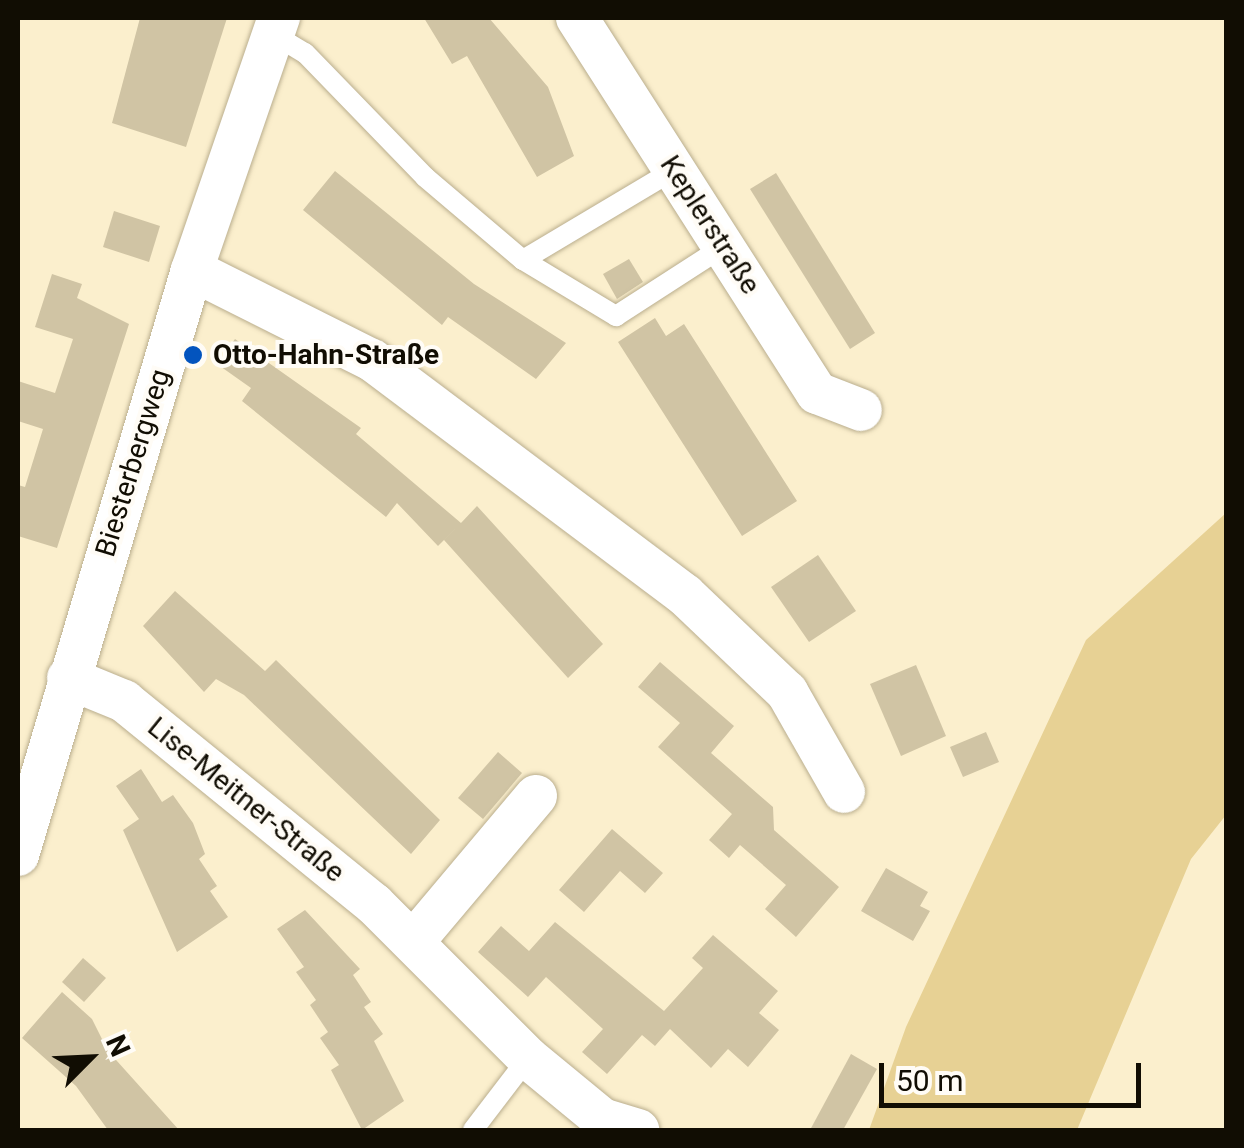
<!DOCTYPE html>
<meta charset="utf-8">
<style>
body{margin:0}
#map{position:relative;width:1244px;height:1148px;overflow:hidden;background:#fbefcd;font-family:Roboto,sans-serif}
div>[style]{position:absolute}
[style*='--x']{left:calc(var(--x)*1px);top:calc(var(--y)*1px);width:calc(var(--w)*1px);rotate:calc(var(--a)*1deg)}
.green>*{inset:0;background:#e7d194}
.building>*{inset:0;background:#d0c4a4}
.roads{filter:drop-shadow(0 0 2px #baae8e) drop-shadow(0 0 2px #baae8e)}
.service>*{height:20px;margin:-10px;padding:0 10px;transform-origin:10px;border-radius:10px;background:#fff}
.minor>*{height:42px;margin:-21px;padding:0 21px;transform-origin:21px;border-radius:21px;background:#fff}
.dots>*{width:28px;height:28px;translate:-50% -50%;box-sizing:border-box;border:5px solid #fffcf6;border-radius:50%}
span{translate:-50% -50%;white-space:nowrap;text-align:center;line-height:1.15;-webkit-text-stroke:8px #fffcf6;paint-order:stroke}
.street-label{font-size:28px;color:#110d03}
.poi-label{font-size:28px;color:#110d03;font-weight:700}
.left{translate:0 -50%;text-align:left}
.frame{position:absolute;inset:0;border:20px solid #110d03;pointer-events:none}
.north{position:absolute;left:40px;top:1008px;width:100px;height:100px;-webkit-text-stroke:8px #fffcf6;paint-order:stroke;rotate:66deg;font-size:28px;font-weight:700;line-height:40px;text-align:center;color:#110d03}
.north::after{content:'';display:block;margin:auto;width:35px;height:45px;background:#110d03;clip-path:polygon(50% 0,100% 100%,50% 72%,0 100%)}
.scale{position:absolute;left:879px;top:1063px;width:262px;height:45px;box-sizing:border-box;border:5px solid #110d03;border-top:0;padding-left:12px;font-size:30px;line-height:35px;white-space:nowrap;color:#110d03;-webkit-text-stroke:8px #fffcf6;paint-order:stroke}
</style>
<div id="map">
<div class="green">
<div style="clip-path:polygon(1226px 513px,1226px 815px,1191px 859px,1077px 1130px,869px 1130px,906px 1027px,1086px 640px)"></div>
</div>
<div class="building">
<div style="clip-path:polygon(140px 18px,227px 18px,186px 147px,112px 123px)"></div>
<div style="clip-path:polygon(424px 18px,489px 18px,548px 87px,574px 156px,537px 177px,467px 56px,452px 64px)"></div>
<div style="clip-path:polygon(335px 171px,474px 284px,566px 343px,536px 379px,448px 317px,442px 325px,303px 210px)"></div>
<div style="clip-path:polygon(776px 173px,875px 333px,850px 349px,750px 189px)"></div>
<div style="clip-path:polygon(114px 211px,160px 226px,149px 262px,103px 247px)"></div>
<div style="clip-path:polygon(629px 259px,643px 282px,617px 299px,603px 274px)"></div>
<div style="clip-path:polygon(52px 274px,82px 284px,77px 298px,129px 324px,57px 548px,18px 536px,18px 485px,25px 487px,43px 429px,18px 421px,18px 381px,55px 393px,73px 339px,35px 327px)"></div>
<div style="clip-path:polygon(655px 318px,666px 336px,684px 324px,797px 501px,742px 536px,618px 342px)"></div>
<div style="clip-path:polygon(235px 339px,361px 428px,356px 434px,461px 523px,477px 506px,603px 644px,568px 678px,444px 540px,456px 528px,438px 546px,397px 503px,386px 517px,242px 401px,251px 388px,217px 364px)"></div>
<div style="clip-path:polygon(818px 555px,856px 611px,809px 642px,771px 587px)"></div>
<div style="clip-path:polygon(175px 591px,265px 671px,276px 660px,440px 820px,411px 854px,244px 695px,216px 679px,204px 692px,143px 626px)"></div>
<div style="clip-path:polygon(660px 662px,734px 726px,711px 753px,773px 807px,774px 830px,839px 887px,796px 937px,765px 909px,786px 885px,740px 845px,729px 858px,709px 840px,732px 814px,658px 747px,680px 723px,638px 687px)"></div>
<div style="clip-path:polygon(916px 665px,946px 736px,901px 756px,870px 684px)"></div>
<div style="clip-path:polygon(986px 732px,999px 762px,963px 777px,950px 747px)"></div>
<div style="clip-path:polygon(498px 752px,522px 773px,483px 819px,458px 798px)"></div>
<div style="clip-path:polygon(141px 769px,162px 802px,173px 795px,193px 823px,205px 854px,199px 859px,217px 886px,210px 891px,228px 917px,177px 952px,123px 830px,139px 819px,116px 786px)"></div>
<div style="clip-path:polygon(612px 829px,663px 873px,645px 893px,620px 871px,584px 912px,559px 890px)"></div>
<div style="clip-path:polygon(886px 868px,928px 892px,920px 906px,930px 911px,913px 941px,861px 911px)"></div>
<div style="clip-path:polygon(305px 910px,360px 969px,353px 975px,371px 1002px,364px 1007px,383px 1034px,374px 1041px,404px 1101px,362px 1130px,331px 1070px,339px 1065px,320px 1038px,328px 1032px,310px 1005px,316px 1000px,296px 972px,304px 967px,277px 929px)"></div>
<div style="clip-path:polygon(555px 922px,664px 1011px,703px 968px,692px 958px,713px 935px,778px 991px,759px 1013px,779px 1030px,748px 1067px,728px 1049px,711px 1068px,670px 1029px,655px 1046px,642px 1035px,607px 1074px,582px 1052px,603px 1029px,546px 977px,528px 997px,478px 952px,501px 926px,529px 951px)"></div>
<div style="clip-path:polygon(83px 958px,106px 978px,84px 1002px,62px 982px)"></div>
<div style="clip-path:polygon(62px 992px,92px 1019px,108px 1051px,179px 1130px,108px 1130px,76px 1086px,22px 1038px)"></div>
<div style="clip-path:polygon(851px 1054px,877px 1069px,843px 1130px,810px 1130px)"></div>
</div>
<div class="roads">
<div class="service">
<div style="--x:273;--y:34;--w:37;--a:31"></div>
<div style="--x:305;--y:53;--w:173;--a:45.9"></div>
<div style="--x:425;--y:177;--w:128;--a:40.3"></div>
<div style="--x:674;--y:170;--w:176;--a:149.2"></div>
<div style="--x:523;--y:260;--w:109;--a:31.1"></div>
<div style="--x:616;--y:316;--w:127;--a:-32.8"></div>
<div style="--x:473;--y:1130;--w:91;--a:-52.6"></div>
</div>
<div class="minor">
<div style="--x:577;--y:18;--w:445;--a:57.4"></div>
<div style="--x:817;--y:393;--w:47;--a:21.1"></div>
<div style="--x:192;--y:270;--w:201;--a:26.6"></div>
<div style="--x:372;--y:360;--w:391;--a:36.9"></div>
<div style="--x:685;--y:595;--w:141;--a:43.6"></div>
<div style="--x:787;--y:692;--w:115;--a:60.3"></div>
<div style="--x:68;--y:678;--w:61;--a:22.3"></div>
<div style="--x:124;--y:701;--w:322;--a:39.1"></div>
<div style="--x:374;--y:904;--w:218;--a:45"></div>
<div style="--x:528;--y:1058;--w:96;--a:39.5"></div>
<div style="--x:602;--y:1119;--w:38;--a:17"></div>
<div style="--x:18;--y:855;--w:610;--a:-73.44"></div>
<div style="--x:192;--y:270;--w:267;--a:-71"></div>
<div style="--x:413;--y:942;--w:191;--a:-49.9"></div>
</div>
</div>
<div class="dots">
<div style="left:193px;top:355px;background:#0354be"></div>
</div>
<div class="street-label">
<span style="left:710px;top:225px;rotate:57deg">Keplerstraße</span>
<span style="left:133px;top:463px;rotate:-73deg">Biesterbergweg</span>
<span style="left:246px;top:800px;rotate:39deg">Lise-Meitner-Straße</span>
</div>
<div class="poi-label">
<span class="left" style="left:213px;top:355px">Otto-Hahn-Straße</span>
</div>
<div class="frame"></div>
<div class="north">N</div>
<div class="scale">50 m</div>
</div>
